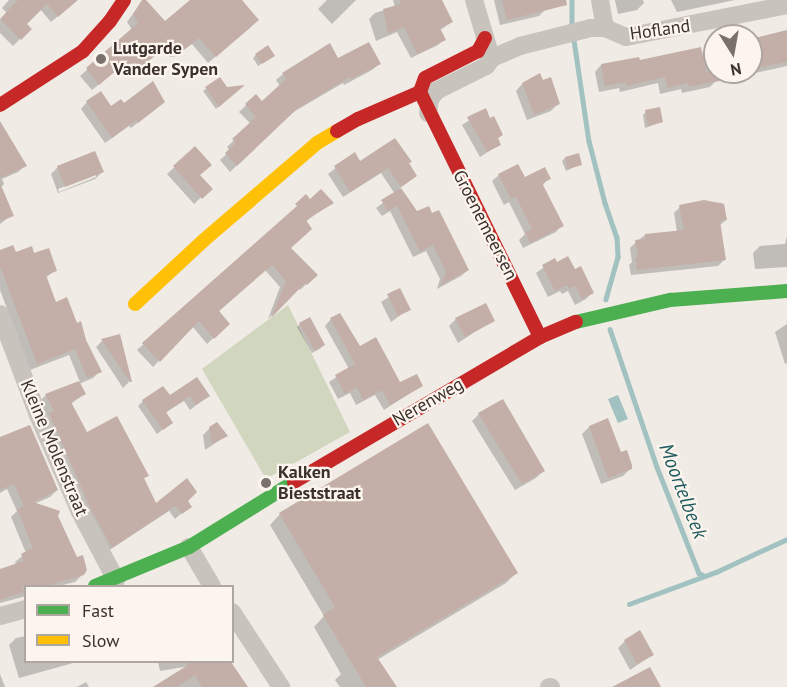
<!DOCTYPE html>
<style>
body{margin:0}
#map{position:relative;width:787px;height:687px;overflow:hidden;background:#f0ebe5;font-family:"PT Sans",sans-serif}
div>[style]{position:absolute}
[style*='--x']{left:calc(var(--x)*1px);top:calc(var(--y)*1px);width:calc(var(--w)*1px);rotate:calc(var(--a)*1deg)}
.green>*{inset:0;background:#d1d6bf}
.water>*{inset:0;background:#a1c2c1}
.shadow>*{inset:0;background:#0003}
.stream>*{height:4.5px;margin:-2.25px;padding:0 2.25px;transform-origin:2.25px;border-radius:2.25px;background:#a1c2c1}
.building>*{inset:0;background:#c3afa7}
.street>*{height:18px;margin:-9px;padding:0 9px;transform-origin:9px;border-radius:9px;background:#c9c3be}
.fast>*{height:14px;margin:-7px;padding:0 7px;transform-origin:7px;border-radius:7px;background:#4caf50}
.slow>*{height:14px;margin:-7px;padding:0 7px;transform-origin:7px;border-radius:7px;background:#ffc107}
.jam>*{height:14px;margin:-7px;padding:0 7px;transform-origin:7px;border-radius:7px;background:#c62828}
.dots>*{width:16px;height:16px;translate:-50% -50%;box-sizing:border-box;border:3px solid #fbf5ee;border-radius:50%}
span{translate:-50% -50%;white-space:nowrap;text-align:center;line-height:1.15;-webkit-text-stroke:4.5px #fbf5ee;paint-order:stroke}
.street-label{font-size:18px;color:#3b302b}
.poi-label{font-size:18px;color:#3b302b;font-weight:700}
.left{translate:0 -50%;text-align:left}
.water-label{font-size:20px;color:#1f5a5e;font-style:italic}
.legend{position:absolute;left:24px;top:585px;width:210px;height:78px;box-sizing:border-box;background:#fbf5ee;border:2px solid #aea6a0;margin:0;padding:8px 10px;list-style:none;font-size:18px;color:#3b302b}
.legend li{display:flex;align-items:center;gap:12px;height:30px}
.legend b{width:30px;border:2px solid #aea6a0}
.north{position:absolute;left:703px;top:24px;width:60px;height:60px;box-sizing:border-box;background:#fbf5ee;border:2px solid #aea6a0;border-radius:50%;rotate:169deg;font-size:16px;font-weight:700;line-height:24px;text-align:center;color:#3b302b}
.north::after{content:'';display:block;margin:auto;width:21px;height:27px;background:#7a716c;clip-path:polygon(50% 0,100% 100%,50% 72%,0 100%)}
</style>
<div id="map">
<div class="green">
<div style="clip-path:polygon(288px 305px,350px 432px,266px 479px,202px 369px)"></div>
</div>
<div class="water">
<div style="clip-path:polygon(618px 395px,628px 419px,618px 423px,608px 399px)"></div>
</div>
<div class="shadow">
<div style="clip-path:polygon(9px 0,67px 0,64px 11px,51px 22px,40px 9px,25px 24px,30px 29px,13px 46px,0 33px,0 20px,7px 13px,2px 8px)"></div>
<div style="clip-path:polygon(143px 0,165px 23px,192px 0,240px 0,251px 27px,208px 63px,192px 44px,174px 57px,170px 57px,164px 49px,131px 74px,128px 67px,120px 72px,118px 69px,92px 90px,80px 76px,132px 30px,127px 22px)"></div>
<div style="clip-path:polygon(327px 0,356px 0,332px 24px,318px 9px)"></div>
<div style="clip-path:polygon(393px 0,441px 0,452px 22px,439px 31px,444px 39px,438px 45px,411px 58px,397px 32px,376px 41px,369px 19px,375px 13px,395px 7px)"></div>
<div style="clip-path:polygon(494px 0,543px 0,546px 9px,539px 16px,500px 25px)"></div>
<div style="clip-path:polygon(615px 0,643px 0,644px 3px,637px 10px,618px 14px)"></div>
<div style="clip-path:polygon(671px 0,735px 0,677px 12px)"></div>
<div style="clip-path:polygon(787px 31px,787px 66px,715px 82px,710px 87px,682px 93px,681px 89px,660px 94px,658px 83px,620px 92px,619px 88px,599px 92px,595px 72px,601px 65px,715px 51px,715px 72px,751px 72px,751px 39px)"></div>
<div style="clip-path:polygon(329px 45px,337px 60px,379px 64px,372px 70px,344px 85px,343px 83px,290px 114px,230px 172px,220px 160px,230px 151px,227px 147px,251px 124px,239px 112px,256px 96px,262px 103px,280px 86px,276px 80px,283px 74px)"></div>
<div style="clip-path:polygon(256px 55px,270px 58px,258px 66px,253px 58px)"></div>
<div style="clip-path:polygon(219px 79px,226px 88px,241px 87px,216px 109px,203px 91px)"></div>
<div style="clip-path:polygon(522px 84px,558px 104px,551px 111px,527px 120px,516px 91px)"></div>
<div style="clip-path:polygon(87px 102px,111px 109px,124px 105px,157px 108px,131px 128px,129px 126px,105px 143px,81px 109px)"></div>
<div style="clip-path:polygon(485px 110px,489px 120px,501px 135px,497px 139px,500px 144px,480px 157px,462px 125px)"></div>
<div style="clip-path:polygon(646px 112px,662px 122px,645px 128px,643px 115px)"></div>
<div style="clip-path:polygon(0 127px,25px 166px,18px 172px,2px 179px,4px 184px,1px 187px,12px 215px,0 224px)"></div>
<div style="clip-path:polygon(195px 148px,198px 175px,210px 189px,194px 204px,167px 174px)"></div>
<div style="clip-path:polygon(354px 154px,360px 163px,408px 164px,416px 176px,400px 188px,417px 213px,468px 270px,461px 276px,437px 289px,440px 279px,426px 251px,413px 257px,390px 211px,382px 216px,376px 208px,395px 194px,381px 173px,343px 197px,328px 174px)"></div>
<div style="clip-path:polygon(565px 158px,581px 164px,566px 171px,562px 161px)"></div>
<div style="clip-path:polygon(evenodd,58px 167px,102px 172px,95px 179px,58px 193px,51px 174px,58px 167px,96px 174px,96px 177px,59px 192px,58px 189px,96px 174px)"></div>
<div style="clip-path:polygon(499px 175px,524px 179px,549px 178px,542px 186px,562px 225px,556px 232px,523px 248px,519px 240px,525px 234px,509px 202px,504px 205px,492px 181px)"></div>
<div style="clip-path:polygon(306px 196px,310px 201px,331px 203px,305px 222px,289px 248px,316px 275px,300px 290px,298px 288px,268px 319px,280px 287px,265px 270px,218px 312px,228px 324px,207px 344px,192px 326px,153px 367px,137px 350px,292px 212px)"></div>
<div style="clip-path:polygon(704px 202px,722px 203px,726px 220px,719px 226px,725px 259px,718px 266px,631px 275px,629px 265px,632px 262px,630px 248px,636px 242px,645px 235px,677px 232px,674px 213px,680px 207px)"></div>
<div style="clip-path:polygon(787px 236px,787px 267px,755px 269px,753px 253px,760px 246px,785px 244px)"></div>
<div style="clip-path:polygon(0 251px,33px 255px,56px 270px,45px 278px,55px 304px,85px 341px,100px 371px,93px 378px,79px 384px,84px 394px,71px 404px,87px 434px,147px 475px,143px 479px,155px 506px,186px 501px,190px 506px,175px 519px,169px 511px,105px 553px,40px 401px,46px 395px,80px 382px,69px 355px,30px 370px,0 290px)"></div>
<div style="clip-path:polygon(554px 260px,556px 264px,574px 271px,592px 293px,586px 299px,575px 305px,568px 291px,562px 294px,560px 291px,548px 297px,536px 273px)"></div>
<div style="clip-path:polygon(400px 290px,409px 309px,391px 322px,381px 302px)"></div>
<div style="clip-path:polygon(331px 319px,399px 384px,421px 386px,384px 410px,375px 395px,356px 405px,350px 393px,338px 399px,329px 382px,349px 369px,325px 326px)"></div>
<div style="clip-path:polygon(456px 319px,493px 320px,458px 343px,449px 326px)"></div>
<div style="clip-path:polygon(300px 324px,321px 348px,312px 353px,297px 327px)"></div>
<div style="clip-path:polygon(787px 324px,787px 363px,785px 364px,775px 332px)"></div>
<div style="clip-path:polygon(119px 336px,129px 382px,123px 388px,96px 347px,102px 341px)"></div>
<div style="clip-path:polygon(196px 379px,208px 396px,190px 410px,184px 401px,165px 413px,171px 423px,157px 434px,138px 406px,143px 401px,170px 397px)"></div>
<div style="clip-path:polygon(479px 414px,543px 471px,536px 478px,515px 490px,472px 421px)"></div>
<div style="clip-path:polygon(608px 420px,620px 454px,630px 469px,623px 476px,601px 484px,582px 434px,589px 427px)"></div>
<div style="clip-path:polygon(210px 428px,226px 436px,205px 450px,203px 435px)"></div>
<div style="clip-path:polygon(0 439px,57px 490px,50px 497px,34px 504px,56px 516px,82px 575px,75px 582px,58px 586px,26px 586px,26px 596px,0 603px,0 570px,16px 565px,15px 562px,26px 553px,11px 517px,17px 511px,7px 489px,0 493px)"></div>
<div style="clip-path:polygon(280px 514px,516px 573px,506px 583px,377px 660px,396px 687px,340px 687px,335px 680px,341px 674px,314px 627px,324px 616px,270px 525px)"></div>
<div style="clip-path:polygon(26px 636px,26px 662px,77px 662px,19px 678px,9px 645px,16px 638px)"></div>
<div style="clip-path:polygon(625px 641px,652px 655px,630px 670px,618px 648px)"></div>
<div style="clip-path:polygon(158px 662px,229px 662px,247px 687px,156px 687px,190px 666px,160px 671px)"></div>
<div style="clip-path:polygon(0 674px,5px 687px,0 687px)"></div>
<div style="clip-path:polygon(86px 682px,89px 687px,77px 687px)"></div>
</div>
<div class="stream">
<div style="--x:572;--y:0;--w:25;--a:90"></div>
<div style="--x:574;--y:40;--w:102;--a:81.6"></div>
<div style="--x:589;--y:141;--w:64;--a:75.5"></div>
<div style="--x:605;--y:203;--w:36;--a:71"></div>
<div style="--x:617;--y:237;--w:20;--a:87"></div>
<div style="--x:618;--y:257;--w:44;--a:105.9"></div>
<div style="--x:610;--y:329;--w:146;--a:71.2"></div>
<div style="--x:657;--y:467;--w:114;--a:68.4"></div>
<div style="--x:699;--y:573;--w:4;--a:27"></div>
<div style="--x:629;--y:604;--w:93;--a:-20.2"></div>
<div style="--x:716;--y:572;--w:78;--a:-24.9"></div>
</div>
<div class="building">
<div style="clip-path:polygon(18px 0,78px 0,58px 17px,47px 4px,27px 24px,32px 29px,21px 40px,0 19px)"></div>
<div style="clip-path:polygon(142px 0,146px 0,165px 21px,190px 0,242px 0,259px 20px,216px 57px,199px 38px,182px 51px,178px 51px,171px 43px,139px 68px,135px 62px,127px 66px,125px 63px,99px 85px,86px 68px,138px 23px,133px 14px)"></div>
<div style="clip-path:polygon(400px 0,442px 0,453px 22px,440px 28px,446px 40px,417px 54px,404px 27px,388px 34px,383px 9px,401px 4px)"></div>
<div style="clip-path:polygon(502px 0,566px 0,567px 5px,507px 20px)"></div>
<div style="clip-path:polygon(787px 30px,787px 62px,751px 69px,751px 39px)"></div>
<div style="clip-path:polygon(369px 42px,381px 64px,351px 79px,350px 77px,298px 108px,237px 166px,225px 153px,236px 143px,232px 139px,256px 117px,245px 104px,256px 94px,262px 101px,286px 79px,282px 73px,330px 43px,338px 58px)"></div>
<div style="clip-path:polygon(268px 45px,275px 56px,262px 64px,255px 54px)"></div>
<div style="clip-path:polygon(701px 47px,706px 72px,732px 72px,732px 78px,689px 87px,688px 83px,667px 88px,665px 77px,626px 86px,626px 82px,605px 86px,601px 64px,639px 57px,640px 60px)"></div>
<div style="clip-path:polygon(540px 73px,543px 80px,551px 77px,560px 104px,534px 115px,522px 83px)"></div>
<div style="clip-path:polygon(220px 77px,227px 87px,245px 85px,219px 107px,205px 87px)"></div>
<div style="clip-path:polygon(153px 81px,165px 102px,138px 123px,136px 120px,112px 138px,86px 101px,101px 91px,111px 106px,121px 99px,124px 103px)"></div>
<div style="clip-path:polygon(660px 107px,663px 122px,648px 126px,645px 110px)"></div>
<div style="clip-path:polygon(486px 108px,490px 118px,494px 116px,503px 135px,498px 138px,501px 145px,487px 152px,467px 117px)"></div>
<div style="clip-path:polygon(0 121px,27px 166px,0 178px)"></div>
<div style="clip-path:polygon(395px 138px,412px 162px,409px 163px,417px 176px,401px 187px,388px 168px,350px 192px,334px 166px,355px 152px,360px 161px)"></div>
<div style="clip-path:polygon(195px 146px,212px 165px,200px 175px,213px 189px,202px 199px,173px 166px)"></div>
<div style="clip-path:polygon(95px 151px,104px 172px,65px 187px,57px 166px)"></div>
<div style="clip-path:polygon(579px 153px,582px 165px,568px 169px,565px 157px)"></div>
<div style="clip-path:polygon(518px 164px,525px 177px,545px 167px,551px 179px,542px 183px,564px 226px,530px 243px,525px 232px,532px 229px,516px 197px,511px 199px,498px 174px)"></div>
<div style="clip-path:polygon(0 183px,14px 216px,0 221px)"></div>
<div style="clip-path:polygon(401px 188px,417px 211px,429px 206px,432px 213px,439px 210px,469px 270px,441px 285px,446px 272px,433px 245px,420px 252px,397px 206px,388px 211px,381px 200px)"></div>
<div style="clip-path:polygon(321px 189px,334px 203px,306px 220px,312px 229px,291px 248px,318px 275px,307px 285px,305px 283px,271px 318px,286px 281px,272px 265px,219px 311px,230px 324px,214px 339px,199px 321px,160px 362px,142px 343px,297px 206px,295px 204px,306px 194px,310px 199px)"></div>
<div style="clip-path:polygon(704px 200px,724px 204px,727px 220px,720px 221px,726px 260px,637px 270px,635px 258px,638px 257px,635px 240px,645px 239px,645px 234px,684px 230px,679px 205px)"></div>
<div style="clip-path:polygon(13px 245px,16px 252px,32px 246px,34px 253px,49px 248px,57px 271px,46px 275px,56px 302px,67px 297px,77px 323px,81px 321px,86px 340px,102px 372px,87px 378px,75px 349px,37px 364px,0 266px,0 250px)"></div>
<div style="clip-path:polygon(568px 256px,575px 269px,581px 266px,594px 293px,582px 299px,575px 286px,569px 289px,567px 285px,555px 291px,542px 265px,555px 258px,557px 262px)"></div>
<div style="clip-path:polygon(400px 288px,411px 310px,398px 316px,387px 294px)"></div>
<div style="clip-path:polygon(486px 303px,495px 321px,465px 337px,455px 318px)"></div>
<div style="clip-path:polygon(340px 313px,360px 346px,376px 337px,400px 382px,417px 374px,423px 386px,390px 405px,382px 390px,363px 400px,357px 387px,345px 394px,335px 375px,355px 364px,330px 318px)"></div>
<div style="clip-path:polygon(310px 317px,325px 345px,315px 351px,299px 323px)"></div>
<div style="clip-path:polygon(120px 334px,132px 382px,130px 382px,101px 339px)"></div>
<div style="clip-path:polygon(197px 377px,210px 396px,196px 405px,190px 396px,166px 412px,173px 423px,163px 430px,142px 400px,163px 386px,170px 395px)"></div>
<div style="clip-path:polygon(79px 381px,86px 394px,71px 402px,87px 432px,117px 416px,149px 476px,144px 478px,156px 503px,187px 478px,197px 492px,188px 501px,192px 507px,182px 514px,175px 506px,112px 548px,90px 507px,49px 413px,54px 411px,45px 394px)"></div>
<div style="clip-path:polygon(503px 399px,545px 471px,522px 484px,478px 413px)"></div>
<div style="clip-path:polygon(608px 418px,621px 452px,627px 450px,632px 465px,632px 469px,608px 478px,589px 426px)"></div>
<div style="clip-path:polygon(217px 422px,228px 436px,212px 444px,209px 427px)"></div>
<div style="clip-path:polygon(428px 423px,518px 573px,377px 657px,397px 687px,366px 687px,323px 615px,335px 607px,279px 513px)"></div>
<div style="clip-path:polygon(30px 425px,58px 490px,33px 502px,60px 511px,58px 516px,77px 557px,83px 555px,87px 570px,84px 575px,45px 586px,22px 586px,24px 592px,0 600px,0 569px,24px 561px,21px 554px,33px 548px,17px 509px,24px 506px,14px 484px,0 490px,0 437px)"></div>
<div style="clip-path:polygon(640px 630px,654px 655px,637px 664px,624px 640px)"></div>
<div style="clip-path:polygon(185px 662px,231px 662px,248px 687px,202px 687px,195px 675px,177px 687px,153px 687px,188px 665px)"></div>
<div style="clip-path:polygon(650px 667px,661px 687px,612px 687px)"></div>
</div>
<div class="street">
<div style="--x:474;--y:0;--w:49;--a:73.4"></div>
<div style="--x:600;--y:0;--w:28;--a:80"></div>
<div style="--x:492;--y:58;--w:30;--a:-23"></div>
<div style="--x:520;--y:46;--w:73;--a:-14.2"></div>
<div style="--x:591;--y:28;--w:14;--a:0"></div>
<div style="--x:605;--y:28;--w:23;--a:23"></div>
<div style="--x:626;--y:37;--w:164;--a:-11.2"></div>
<div style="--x:428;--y:113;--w:14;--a:-82"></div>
<div style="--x:430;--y:99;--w:10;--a:-53"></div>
<div style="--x:436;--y:91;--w:56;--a:-26.6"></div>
<div style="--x:486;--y:66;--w:10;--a:-53"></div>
<div style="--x:0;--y:314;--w:108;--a:69.4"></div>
<div style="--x:38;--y:415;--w:106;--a:66.6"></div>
<div style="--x:80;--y:512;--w:77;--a:62.1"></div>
<div style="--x:189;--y:547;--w:45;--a:59.5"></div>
<div style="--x:232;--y:612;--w:90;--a:56.8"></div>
<div style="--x:0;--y:616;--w:27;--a:-15"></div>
<div style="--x:549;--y:687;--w:2;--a:0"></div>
</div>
<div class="fast">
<div style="--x:576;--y:322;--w:97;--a:-13.2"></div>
<div style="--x:670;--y:300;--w:117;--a:-4.4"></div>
<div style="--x:95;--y:586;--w:102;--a:-22.5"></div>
<div style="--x:189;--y:547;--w:123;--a:-31.8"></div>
</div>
<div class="slow">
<div style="--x:135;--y:304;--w:94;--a:-42.8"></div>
<div style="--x:204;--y:240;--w:149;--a:-40.6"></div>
<div style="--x:317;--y:143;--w:23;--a:-31"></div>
</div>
<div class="jam">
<div style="--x:485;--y:38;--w:15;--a:118"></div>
<div style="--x:478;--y:51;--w:59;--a:153"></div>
<div style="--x:425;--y:78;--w:15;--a:110"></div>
<div style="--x:420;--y:92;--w:273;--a:63.9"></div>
<div style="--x:0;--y:105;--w:99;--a:-33"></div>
<div style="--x:83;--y:51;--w:40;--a:-48"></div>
<div style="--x:110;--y:21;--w:25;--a:-56"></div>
<div style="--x:337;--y:131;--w:24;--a:-30"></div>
<div style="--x:358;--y:119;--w:68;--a:-23.5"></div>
<div style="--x:294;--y:482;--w:286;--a:-30.5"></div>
<div style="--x:540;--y:337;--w:39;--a:-23"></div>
</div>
<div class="dots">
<div style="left:101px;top:59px;background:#7a716c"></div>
<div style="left:266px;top:483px;background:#7a716c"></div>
</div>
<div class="street-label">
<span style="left:660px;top:30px;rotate:-8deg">Hofland</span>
<span style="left:485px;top:225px;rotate:63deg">Groenemeersen</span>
<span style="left:428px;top:402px;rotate:-30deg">Nerenweg</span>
<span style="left:54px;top:448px;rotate:67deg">Kleine Molenstraat</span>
</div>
<div class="poi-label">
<span class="left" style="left:113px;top:59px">Lutgarde<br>Vander Sypen</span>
<span class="left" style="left:278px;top:483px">Kalken<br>Bieststraat</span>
</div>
<div class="water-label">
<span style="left:683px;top:491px;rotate:69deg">Moortelbeek</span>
</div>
<ul class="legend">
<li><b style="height:8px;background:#4caf50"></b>Fast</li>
<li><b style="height:8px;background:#ffc107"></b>Slow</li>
</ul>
<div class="north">N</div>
</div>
